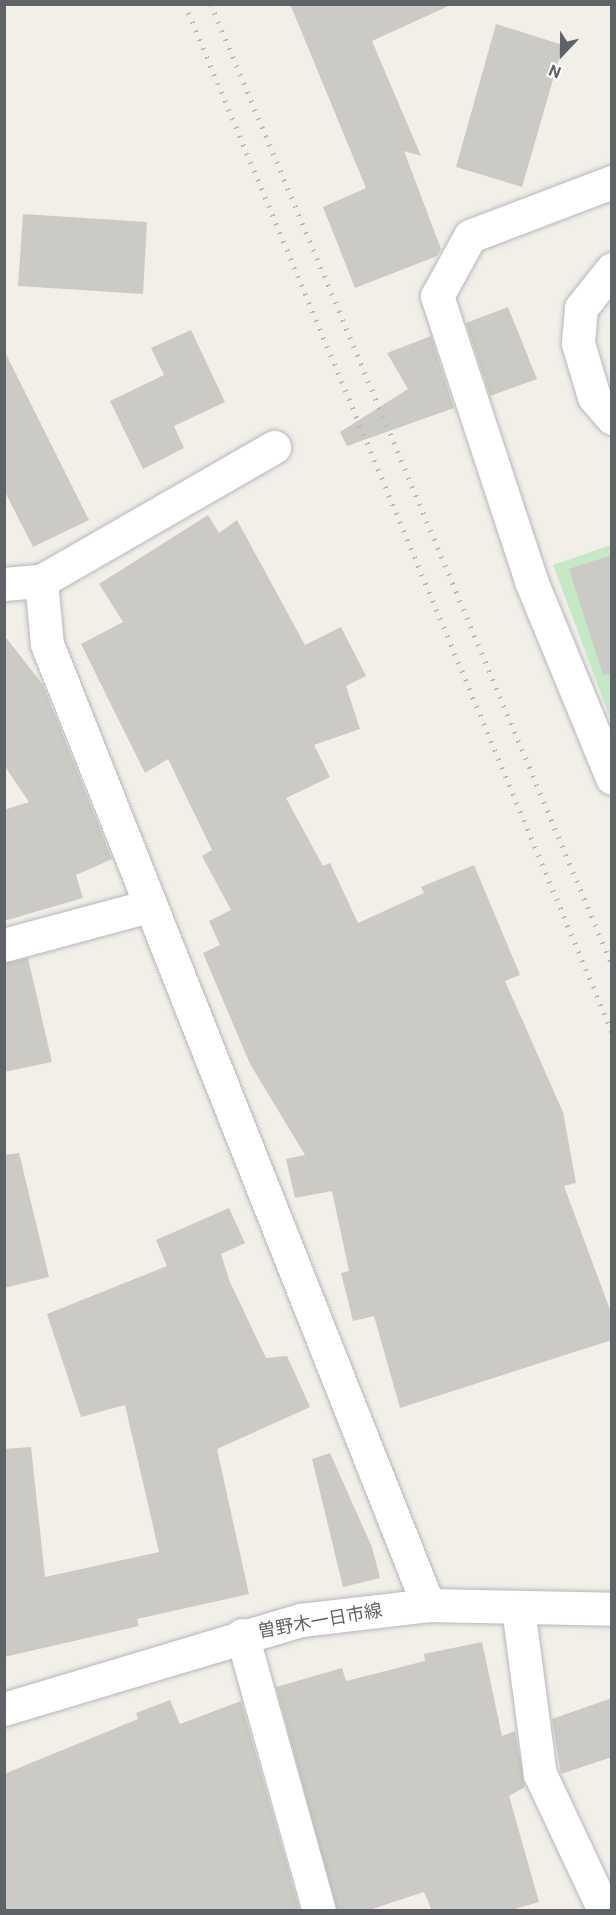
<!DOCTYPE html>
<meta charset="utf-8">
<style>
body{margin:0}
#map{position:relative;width:616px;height:1915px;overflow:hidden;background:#f1efe8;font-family:Roboto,"Noto Sans JP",sans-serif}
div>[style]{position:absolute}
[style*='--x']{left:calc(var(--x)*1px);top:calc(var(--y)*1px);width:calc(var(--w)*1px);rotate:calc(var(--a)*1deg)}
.green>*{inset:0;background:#c5e8c5}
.building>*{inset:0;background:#cccac5}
.roads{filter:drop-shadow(0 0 2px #b5b8bc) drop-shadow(0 0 2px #b5b8bc)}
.minor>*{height:33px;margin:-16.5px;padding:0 16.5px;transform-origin:16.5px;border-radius:16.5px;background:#fff}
.secondary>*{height:33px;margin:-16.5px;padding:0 16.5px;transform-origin:16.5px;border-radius:16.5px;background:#fff}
.rail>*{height:4.5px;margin-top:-2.25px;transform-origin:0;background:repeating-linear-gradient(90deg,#b6b7b8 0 1.5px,transparent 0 9.5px)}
span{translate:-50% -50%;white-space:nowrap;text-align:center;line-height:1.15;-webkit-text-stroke:5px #fff;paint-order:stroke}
.street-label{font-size:18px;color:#5f6368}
.frame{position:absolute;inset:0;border:6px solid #5f6368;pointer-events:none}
.north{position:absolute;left:532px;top:24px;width:60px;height:60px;-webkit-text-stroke:4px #fff;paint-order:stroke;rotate:202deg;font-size:16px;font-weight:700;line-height:24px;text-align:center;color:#5f6368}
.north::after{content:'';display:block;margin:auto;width:21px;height:27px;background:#5f6368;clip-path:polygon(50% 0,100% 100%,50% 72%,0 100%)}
</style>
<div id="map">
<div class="green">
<div style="clip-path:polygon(611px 545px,611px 720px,553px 565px)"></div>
</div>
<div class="building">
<div style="clip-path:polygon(290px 4px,453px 4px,372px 41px,421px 156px,404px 151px,441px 249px,437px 256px,355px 288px,323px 207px,366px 188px)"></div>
<div style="clip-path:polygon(496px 24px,563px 45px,522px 187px,456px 167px)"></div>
<div style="clip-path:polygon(23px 214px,147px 222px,143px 294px,18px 286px)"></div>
<div style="clip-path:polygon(508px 307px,537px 379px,490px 396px,466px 323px)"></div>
<div style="clip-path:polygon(191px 330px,225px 402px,174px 426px,184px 448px,143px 469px,110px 401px,164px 375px,151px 348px)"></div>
<div style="clip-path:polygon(431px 336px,454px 408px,347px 446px,340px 432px,408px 389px,387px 353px)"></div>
<div style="clip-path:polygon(4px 350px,89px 520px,33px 547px,4px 490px)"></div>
<div style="clip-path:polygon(208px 515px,219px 533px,237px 520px,305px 645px,341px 627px,366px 676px,346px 686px,360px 729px,314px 745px,330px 777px,286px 798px,323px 866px,330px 863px,358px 923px,424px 893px,421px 887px,474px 865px,520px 975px,505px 981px,563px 1112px,576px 1183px,564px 1186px,612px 1315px,612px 1340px,400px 1408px,374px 1316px,353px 1321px,341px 1273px,349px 1271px,332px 1191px,295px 1198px,286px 1159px,305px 1155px,250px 1064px,203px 953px,220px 945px,209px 921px,231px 910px,202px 856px,212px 850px,168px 759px,145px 773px,81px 644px,123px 622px,99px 584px)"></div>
<div style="clip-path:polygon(612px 555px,612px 674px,603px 675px,569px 569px)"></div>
<div style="clip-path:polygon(4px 635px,43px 685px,112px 859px,76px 875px,83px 898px,4px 921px,4px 810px,29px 802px,4px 765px)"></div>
<div style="clip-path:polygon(28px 958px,52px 1062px,4px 1072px,4px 963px)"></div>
<div style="clip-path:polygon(19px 1153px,49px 1277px,4px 1288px,4px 1155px)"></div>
<div style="clip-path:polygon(229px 1208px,245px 1243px,221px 1254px,230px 1282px,266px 1358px,287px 1356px,310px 1407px,217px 1449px,249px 1594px,137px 1619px,139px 1626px,4px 1657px,4px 1449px,31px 1447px,45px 1577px,159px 1552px,125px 1405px,81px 1417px,47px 1314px,167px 1266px,156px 1240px)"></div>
<div style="clip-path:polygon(330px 1453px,372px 1547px,380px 1578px,343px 1587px,312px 1459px)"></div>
<div style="clip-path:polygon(482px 1642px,502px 1736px,515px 1731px,525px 1787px,509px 1796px,539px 1902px,508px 1911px,432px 1911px,424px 1892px,366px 1911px,337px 1911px,276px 1687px,342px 1668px,346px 1681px,425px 1661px,424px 1654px)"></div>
<div style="clip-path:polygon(612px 1698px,612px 1757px,561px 1774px,552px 1719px)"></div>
<div style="clip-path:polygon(170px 1700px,180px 1724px,241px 1701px,300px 1911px,4px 1911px,4px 1774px,138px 1719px,136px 1713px)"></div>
</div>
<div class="roads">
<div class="minor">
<div style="--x:612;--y:182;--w:152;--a:159.2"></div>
<div style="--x:470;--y:236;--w:68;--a:118.8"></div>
<div style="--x:437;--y:296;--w:300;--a:71.7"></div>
<div style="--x:531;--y:581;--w:213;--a:67.6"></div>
<div style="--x:612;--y:269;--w:50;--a:128.5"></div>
<div style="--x:581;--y:308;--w:35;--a:95"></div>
<div style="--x:578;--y:343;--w:56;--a:73.5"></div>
<div style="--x:594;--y:397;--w:28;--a:49"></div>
<div style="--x:41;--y:581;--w:63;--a:84.6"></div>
<div style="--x:47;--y:644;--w:1034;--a:68.37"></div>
<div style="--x:4;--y:584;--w:37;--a:-5"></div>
<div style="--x:41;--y:581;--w:269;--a:-29.9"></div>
<div style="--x:4;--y:945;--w:150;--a:-15.1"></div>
<div style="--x:518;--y:1608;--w:167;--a:82.5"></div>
<div style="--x:540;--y:1774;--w:150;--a:64.8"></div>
<div style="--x:242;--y:1635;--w:286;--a:74.4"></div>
</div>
<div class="secondary">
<div style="--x:4;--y:1709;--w:310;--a:-16.7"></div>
<div style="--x:301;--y:1620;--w:128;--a:-6.7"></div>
<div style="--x:428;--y:1605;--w:184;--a:1.2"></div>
</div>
</div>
<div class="rail">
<div style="--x:185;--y:4;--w:1113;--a:67.44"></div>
<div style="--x:211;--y:4;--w:1041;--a:67.35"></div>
</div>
<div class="street-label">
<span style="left:320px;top:1621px;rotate:-10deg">曽野木一日市線</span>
</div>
<div class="frame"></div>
<div class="north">N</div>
</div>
